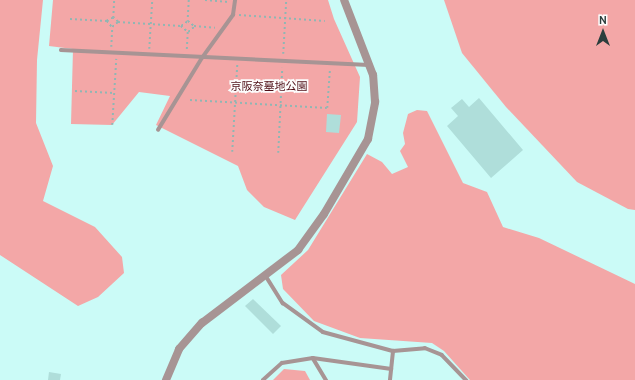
<!DOCTYPE html>
<meta charset="utf-8">
<style>
body{margin:0}
#map{position:relative;width:635px;height:380px;overflow:hidden;background:#cbfbf7;font-family:Cabin,"Noto Sans JP",sans-serif}
div>[style]{position:absolute}
[style*='--x']{left:calc(var(--x)*1px);top:calc(var(--y)*1px);width:calc(var(--w)*1px);rotate:calc(var(--a)*1deg)}
.green>*{inset:0;background:#f3a7a7}
.building>*{inset:0;background:#afdeda}
.path>*{height:1.5px;margin-top:-0.75px;transform-origin:0;background:repeating-linear-gradient(90deg,#90b6b3 0 2px,transparent 0 5px)}
.service>*{height:3.5px;margin:-1.75px;padding:0 1.75px;transform-origin:1.75px;border-radius:1.75px;background:#a79494}
.tertiary>*{height:8px;margin:-4px;padding:0 4px;transform-origin:4px;border-radius:4px;background:#a79494}
span{translate:-50% -50%;white-space:nowrap;text-align:center;line-height:1.15;-webkit-text-stroke:3.5px #fdfdfd;paint-order:stroke}
.park-label{font-size:11px;color:#4e0e16}
.north{position:absolute;left:583px;top:12px;width:40px;height:40px;-webkit-text-stroke:3px #fdfdfd;paint-order:stroke;rotate:0deg;font-size:11px;font-weight:700;line-height:16px;text-align:center;color:#2b3e3d}
.north::after{content:'';display:block;margin:auto;width:14px;height:18px;background:#2b3e3d;clip-path:polygon(50% 0,100% 100%,50% 72%,0 100%)}
</style>
<div id="map">
<div class="green">
<div style="clip-path:polygon(0 0,43px 0,37px 60px,36px 123px,53px 166px,43px 201px,95px 227px,122px 257px,124px 273px,98px 297px,78px 306px,0 255px)"></div>
<div style="clip-path:polygon(53px 0,328px 0,334px 19px,360px 77px,357px 122px,295px 220px,264px 207px,247px 190px,238px 166px,156px 125px,170px 96px,139px 92px,112px 125px,71px 124px,73px 49px,49px 46px)"></div>
<div style="clip-path:polygon(444px 0,635px 0,635px 210px,628px 209px,577px 182px,506px 107px,462px 53px)"></div>
<div style="clip-path:polygon(417px 110px,427px 111px,463px 183px,487px 192px,503px 227px,539px 238px,635px 284px,635px 380px,470px 380px,444px 351px,432px 343px,360px 338px,314px 321px,283px 289px,281px 275px,308px 250px,367px 154px,382px 162px,392px 174px,408px 167px,400px 151px,405px 144px,403px 133px,408px 114px)"></div>
<div style="clip-path:polygon(284px 369px,305px 371px,310px 380px,273px 380px)"></div>
</div>
<div class="building">
<div style="clip-path:polygon(479px 98px,523px 150px,491px 178px,447px 126px,458px 116px,451px 108px,462px 99px,469px 107px)"></div>
<div style="clip-path:polygon(327px 114px,341px 115px,339px 133px,326px 132px)"></div>
<div style="clip-path:polygon(253px 299px,281px 326px,273px 334px,245px 306px)"></div>
<div style="clip-path:polygon(49px 372px,61px 374px,60px 380px,48px 380px)"></div>
</div>
<div class="path">
<div style="--x:189;--y:0;--w:21;--a:93"></div>
<div style="--x:188;--y:21;--w:8;--a:40"></div>
<div style="--x:194;--y:26;--w:21;--a:5"></div>
<div style="--x:205;--y:0;--w:24;--a:5"></div>
<div style="--x:239;--y:15;--w:86;--a:4"></div>
<div style="--x:113;--y:18;--w:18;--a:-87"></div>
<div style="--x:70;--y:19;--w:37;--a:3"></div>
<div style="--x:107;--y:21;--w:8;--a:50"></div>
<div style="--x:112;--y:27;--w:8;--a:-40"></div>
<div style="--x:118;--y:22;--w:6;--a:-141"></div>
<div style="--x:113;--y:18;--w:7;--a:153"></div>
<div style="--x:118;--y:22;--w:63;--a:3.6"></div>
<div style="--x:181;--y:26;--w:9;--a:41"></div>
<div style="--x:188;--y:32;--w:18;--a:93"></div>
<div style="--x:181;--y:26;--w:9;--a:-36"></div>
<div style="--x:188;--y:32;--w:8;--a:-40"></div>
<div style="--x:111;--y:47;--w:20;--a:-87"></div>
<div style="--x:149;--y:49;--w:49;--a:-86.5"></div>
<div style="--x:283;--y:54;--w:54;--a:-86.8"></div>
<div style="--x:75;--y:91;--w:39;--a:3"></div>
<div style="--x:190;--y:100;--w:137;--a:3.3"></div>
<div style="--x:327;--y:108;--w:39;--a:-86"></div>
<div style="--x:112;--y:125;--w:66;--a:-86.5"></div>
<div style="--x:232;--y:152;--w:88;--a:-86.7"></div>
<div style="--x:278;--y:153;--w:85;--a:-87.3"></div>
</div>
<div class="service">
<div style="--x:61;--y:50;--w:308;--a:2.8"></div>
<div style="--x:158;--y:130;--w:84;--a:-58.6"></div>
<div style="--x:202;--y:58;--w:53;--a:-54.2"></div>
<div style="--x:233;--y:15;--w:15;--a:-82"></div>
<div style="--x:266;--y:276;--w:32;--a:58"></div>
<div style="--x:283;--y:303;--w:49;--a:35.9"></div>
<div style="--x:323;--y:332;--w:73;--a:15.2"></div>
<div style="--x:393;--y:351;--w:32;--a:-5"></div>
<div style="--x:425;--y:348;--w:18;--a:22"></div>
<div style="--x:442;--y:355;--w:35;--a:46"></div>
<div style="--x:313;--y:358;--w:79;--a:8"></div>
<div style="--x:263;--y:380;--w:25;--a:-42"></div>
<div style="--x:282;--y:363;--w:31;--a:-9"></div>
<div style="--x:313;--y:358;--w:26;--a:59"></div>
<div style="--x:390;--y:380;--w:29;--a:-84"></div>
</div>
<div class="tertiary">
<div style="--x:166;--y:380;--w:34;--a:-67"></div>
<div style="--x:179;--y:349;--w:35;--a:-49"></div>
<div style="--x:202;--y:323;--w:121;--a:-37.2"></div>
<div style="--x:298;--y:250;--w:44;--a:-54.2"></div>
<div style="--x:324;--y:214;--w:87;--a:-59.6"></div>
<div style="--x:368;--y:139;--w:38;--a:-79"></div>
<div style="--x:375;--y:102;--w:27;--a:-94"></div>
<div style="--x:373;--y:75;--w:80;--a:-111.1"></div>
</div>
<div class="park-label">
<span style="left:269px;top:86px">京阪奈墓地公園</span>
</div>
<div class="north">N</div>
</div>
